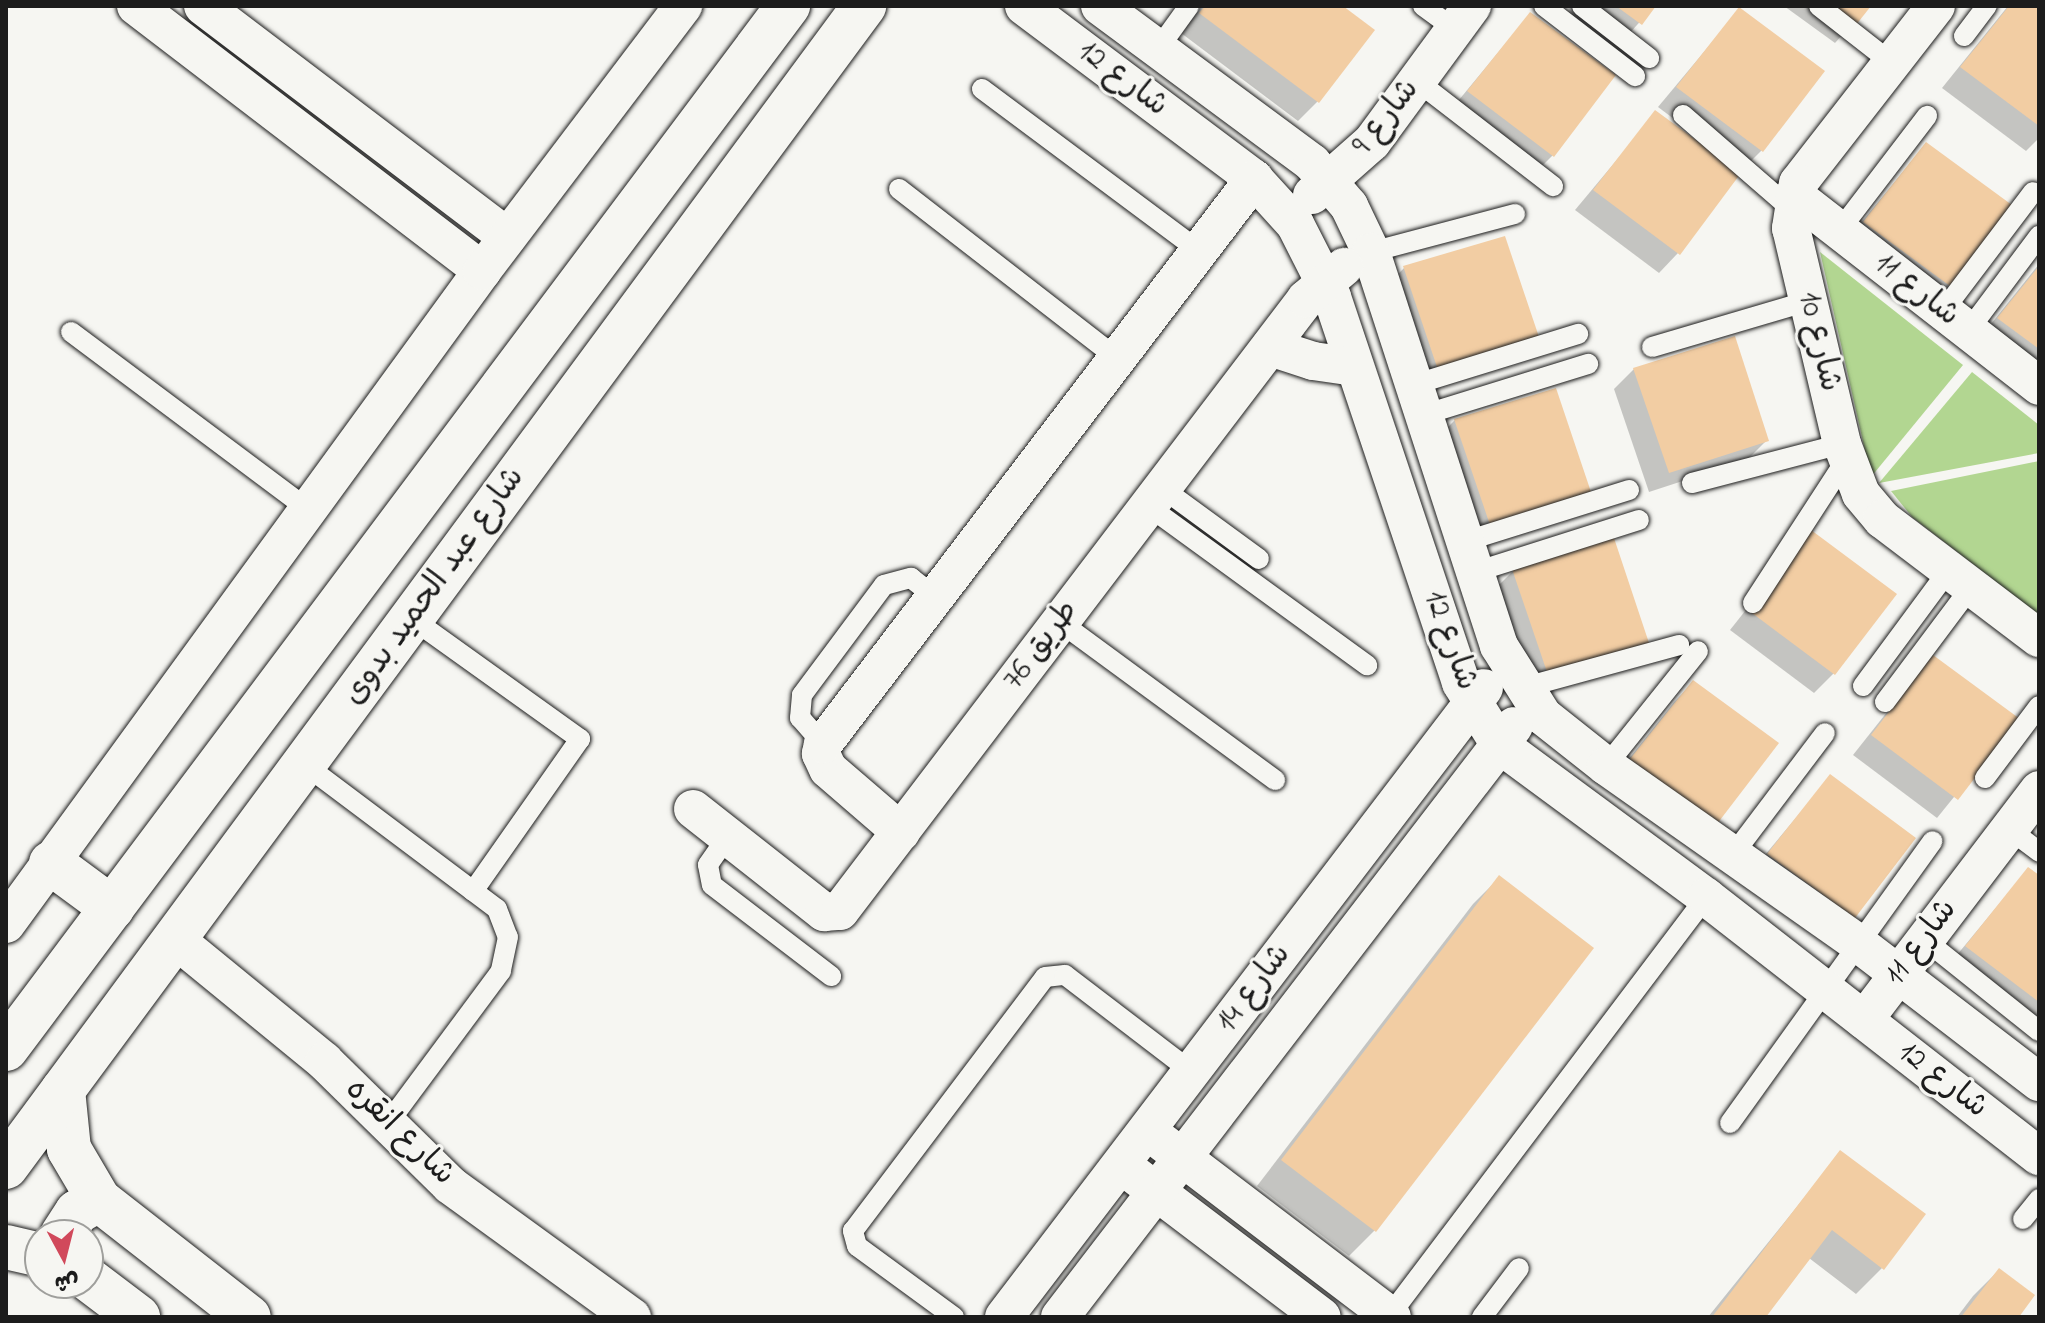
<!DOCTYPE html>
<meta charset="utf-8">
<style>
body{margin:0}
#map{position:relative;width:2045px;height:1323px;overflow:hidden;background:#f6f6f2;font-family:"Indie Flower","Playpen Sans Arabic",sans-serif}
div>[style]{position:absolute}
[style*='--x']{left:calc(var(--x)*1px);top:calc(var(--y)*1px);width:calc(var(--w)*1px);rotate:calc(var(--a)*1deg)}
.green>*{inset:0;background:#b2d691}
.shadow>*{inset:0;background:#0003}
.building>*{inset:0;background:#f2cda3}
.roads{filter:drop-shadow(0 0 2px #1c1c1c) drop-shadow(0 0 2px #1c1c1c)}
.service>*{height:20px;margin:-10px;padding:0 10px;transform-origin:10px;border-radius:10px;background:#f6f6f2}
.minor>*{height:38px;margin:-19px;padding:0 19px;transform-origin:19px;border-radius:19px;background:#f6f6f2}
.tertiary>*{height:44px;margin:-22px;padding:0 22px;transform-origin:22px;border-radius:22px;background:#f6f6f2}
.secondary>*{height:44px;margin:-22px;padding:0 22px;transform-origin:22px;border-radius:22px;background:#f6f6f2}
span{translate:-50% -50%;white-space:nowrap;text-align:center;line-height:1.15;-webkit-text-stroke:6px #f6f6f2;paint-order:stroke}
.street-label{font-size:32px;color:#1c1c1c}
.frame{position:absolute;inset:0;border:8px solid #1c1c1c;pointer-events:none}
.north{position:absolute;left:24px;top:1219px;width:80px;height:80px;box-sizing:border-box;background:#f6f6f2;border:2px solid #9f9f9c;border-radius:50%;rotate:173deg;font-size:22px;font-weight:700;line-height:32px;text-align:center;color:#1c1c1c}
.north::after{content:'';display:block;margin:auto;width:28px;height:36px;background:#d1495b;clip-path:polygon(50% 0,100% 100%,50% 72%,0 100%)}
</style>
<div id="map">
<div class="green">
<div style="clip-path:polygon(1820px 252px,1963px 365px,1871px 477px)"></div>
<div style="clip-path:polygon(1972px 372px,2039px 425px,2039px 453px,1879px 483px)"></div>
<div style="clip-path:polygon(2039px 461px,2039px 615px,1912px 517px,1891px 491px)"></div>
</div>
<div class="shadow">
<div style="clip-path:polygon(1202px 6px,1340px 6px,1318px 101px,1298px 121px,1181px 33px)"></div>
<div style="clip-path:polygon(1570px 6px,1654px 6px,1620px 44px)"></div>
<div style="clip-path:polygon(1784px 6px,1868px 6px,1835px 43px)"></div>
<div style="clip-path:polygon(2008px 6px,2039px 6px,2039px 138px,2026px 151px,1942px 88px)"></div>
<div style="clip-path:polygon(1739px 10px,1762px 150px,1742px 170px,1658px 107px)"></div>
<div style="clip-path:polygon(1530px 14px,1553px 155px,1533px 175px,1449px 112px)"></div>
<div style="clip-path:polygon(1656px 113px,1678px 253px,1659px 273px,1575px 210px)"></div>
<div style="clip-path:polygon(1926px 144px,1949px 285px,1929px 305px,1845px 242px)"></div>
<div style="clip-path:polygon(2039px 264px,2039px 383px,1979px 339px)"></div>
<div style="clip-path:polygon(1404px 268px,1537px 340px,1419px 391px,1385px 288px)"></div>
<div style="clip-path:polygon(1634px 369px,1767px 440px,1747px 460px,1649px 492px,1614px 389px)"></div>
<div style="clip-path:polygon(1455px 420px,1588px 492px,1470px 543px,1435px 440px)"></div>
<div style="clip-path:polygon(1791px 553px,1834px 673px,1814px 693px,1730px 630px)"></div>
<div style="clip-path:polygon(1513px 571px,1646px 643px,1528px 694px,1493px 591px)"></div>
<div style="clip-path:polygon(1914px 678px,2017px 719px,1937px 818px,1853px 755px)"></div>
<div style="clip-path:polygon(1694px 682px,1777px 744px,1612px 780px,1674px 702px)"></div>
<div style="clip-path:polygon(1830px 777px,1913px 838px,1853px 917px,1749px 874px)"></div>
<div style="clip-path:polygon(2028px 869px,2039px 878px,2039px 1022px,1947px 967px)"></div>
<div style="clip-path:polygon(1499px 878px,1375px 1230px,1349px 1256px,1257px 1186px,1473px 904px)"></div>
<div style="clip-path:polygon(1841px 1152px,1882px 1268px,1856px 1294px,1809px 1258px,1763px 1317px,1708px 1317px)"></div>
<div style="clip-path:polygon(1999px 1270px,2016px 1317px,1957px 1317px,1973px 1296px)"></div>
</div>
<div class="building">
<div style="clip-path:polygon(1205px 6px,1343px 6px,1375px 30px,1319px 103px,1199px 13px)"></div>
<div style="clip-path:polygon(1616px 6px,1656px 6px,1642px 25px)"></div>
<div style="clip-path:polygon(1830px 6px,1871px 6px,1856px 25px)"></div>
<div style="clip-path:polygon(2009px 6px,2039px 6px,2039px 126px,1960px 67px)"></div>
<div style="clip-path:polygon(1739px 7px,1825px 71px,1763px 152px,1676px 87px)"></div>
<div style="clip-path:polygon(1530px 12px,1616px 75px,1554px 157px,1467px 91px)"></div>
<div style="clip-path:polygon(1655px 110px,1741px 173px,1680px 255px,1593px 190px)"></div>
<div style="clip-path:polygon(1926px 142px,2012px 205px,1950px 286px,1863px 222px)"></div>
<div style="clip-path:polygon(1505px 236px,1540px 340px,1439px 373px,1403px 266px)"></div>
<div style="clip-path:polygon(2039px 266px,2039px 349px,1997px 318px)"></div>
<div style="clip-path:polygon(1735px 336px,1769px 441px,1669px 473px,1633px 368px)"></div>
<div style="clip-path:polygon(1556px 388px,1591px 492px,1490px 525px,1454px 419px)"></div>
<div style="clip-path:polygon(1811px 530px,1897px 594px,1835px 675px,1748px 610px)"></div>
<div style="clip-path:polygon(1614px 538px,1649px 643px,1548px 675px,1512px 569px)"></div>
<div style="clip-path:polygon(1933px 655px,2020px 719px,1958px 800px,1871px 735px)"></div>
<div style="clip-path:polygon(1693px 680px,1779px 743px,1717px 824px,1630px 759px)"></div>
<div style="clip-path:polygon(1830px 774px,1916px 838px,1855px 918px,1767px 854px)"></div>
<div style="clip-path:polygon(2028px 867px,2039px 875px,2039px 1002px,1965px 946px)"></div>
<div style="clip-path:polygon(1499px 875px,1594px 948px,1376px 1232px,1281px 1160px)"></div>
<div style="clip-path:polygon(1840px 1150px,1926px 1214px,1884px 1270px,1832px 1230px,1766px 1317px,1712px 1317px)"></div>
<div style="clip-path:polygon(1999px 1268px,2035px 1295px,2019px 1317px,1961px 1317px)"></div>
</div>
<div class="roads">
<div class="service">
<div style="--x:1423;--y:6;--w:39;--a:36"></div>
<div style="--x:1544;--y:6;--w:115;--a:37.6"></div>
<div style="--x:1582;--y:6;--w:85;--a:37.8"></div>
<div style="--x:1819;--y:6;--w:93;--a:38"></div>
<div style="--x:1964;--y:36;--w:38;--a:-53"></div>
<div style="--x:1158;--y:49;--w:53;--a:-54.2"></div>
<div style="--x:1417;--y:81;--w:172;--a:37.7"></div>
<div style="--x:982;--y:89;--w:271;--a:36.7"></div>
<div style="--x:1683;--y:115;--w:143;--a:41"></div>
<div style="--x:899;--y:189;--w:276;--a:37.8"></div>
<div style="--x:1839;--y:231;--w:145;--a:-52.6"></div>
<div style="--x:1371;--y:252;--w:149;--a:-14.8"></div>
<div style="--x:1943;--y:311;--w:149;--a:-52.9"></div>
<div style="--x:1968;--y:331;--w:119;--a:-53.2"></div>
<div style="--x:71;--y:332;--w:296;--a:36.8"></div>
<div style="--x:1652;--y:347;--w:163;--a:-16.4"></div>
<div style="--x:1413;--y:385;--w:173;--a:-17.2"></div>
<div style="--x:1423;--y:415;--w:173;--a:-17.2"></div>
<div style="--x:1692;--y:483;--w:155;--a:-14.6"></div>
<div style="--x:1162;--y:488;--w:120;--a:36.2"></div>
<div style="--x:1148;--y:506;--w:271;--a:36"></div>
<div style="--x:1463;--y:542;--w:174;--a:-17.4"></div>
<div style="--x:1472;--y:573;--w:175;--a:-17.6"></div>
<div style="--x:1753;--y:603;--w:173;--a:-57"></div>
<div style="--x:411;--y:618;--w:208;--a:35.6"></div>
<div style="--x:580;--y:739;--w:186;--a:125.1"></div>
<div style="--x:1060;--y:622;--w:267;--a:36.3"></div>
<div style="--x:1863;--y:686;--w:143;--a:-53.5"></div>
<div style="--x:1522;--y:688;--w:163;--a:-15.3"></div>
<div style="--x:1885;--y:702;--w:144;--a:-53.2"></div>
<div style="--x:823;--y:744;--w:35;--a:-131"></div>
<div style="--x:800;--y:718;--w:23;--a:-85"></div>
<div style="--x:802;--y:695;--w:137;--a:-53.3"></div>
<div style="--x:884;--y:585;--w:28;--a:-15"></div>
<div style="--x:911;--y:578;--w:31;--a:38"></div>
<div style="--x:304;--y:764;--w:241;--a:36.9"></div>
<div style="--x:497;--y:909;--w:30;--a:69"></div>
<div style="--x:508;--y:937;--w:35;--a:102"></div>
<div style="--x:501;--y:971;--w:194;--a:126.6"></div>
<div style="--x:1606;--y:766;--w:147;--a:-51.3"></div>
<div style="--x:1985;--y:778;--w:90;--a:-53.1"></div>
<div style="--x:2009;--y:829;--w:38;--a:37"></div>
<div style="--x:728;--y:836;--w:35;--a:125"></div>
<div style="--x:708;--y:865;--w:20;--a:79"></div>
<div style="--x:712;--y:885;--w:150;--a:37.4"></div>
<div style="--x:1735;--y:852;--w:149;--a:-52.9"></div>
<div style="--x:1925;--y:940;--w:146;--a:38.6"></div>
<div style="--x:1730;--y:1123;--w:347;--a:-54.3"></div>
<div style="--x:2023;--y:1219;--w:26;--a:-51"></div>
<div style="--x:1390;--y:1315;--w:524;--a:-52.91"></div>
<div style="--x:954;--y:1317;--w:120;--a:-143.8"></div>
<div style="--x:857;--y:1246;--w:16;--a:-105"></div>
<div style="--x:853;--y:1231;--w:318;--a:-52.9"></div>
<div style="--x:1045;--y:977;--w:20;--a:-6"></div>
<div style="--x:1065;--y:975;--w:160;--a:37.4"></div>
<div style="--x:1482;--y:1317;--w:61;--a:-52.9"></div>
</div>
<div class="minor">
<div style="--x:136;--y:6;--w:436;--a:37.4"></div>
<div style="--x:203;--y:6;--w:382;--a:37.2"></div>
<div style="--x:1024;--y:6;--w:288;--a:36.9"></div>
<div style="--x:1254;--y:179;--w:61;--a:47.7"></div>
<div style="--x:1295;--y:224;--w:82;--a:63.1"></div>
<div style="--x:1332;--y:297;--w:407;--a:71.5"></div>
<div style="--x:1461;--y:683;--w:73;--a:57.8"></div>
<div style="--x:1500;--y:745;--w:256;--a:36.4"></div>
<div style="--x:1706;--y:897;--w:422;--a:37.9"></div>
<div style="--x:1100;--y:6;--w:264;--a:36.5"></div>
<div style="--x:1312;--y:163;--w:57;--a:49.3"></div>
<div style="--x:1349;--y:206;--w:51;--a:64.4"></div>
<div style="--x:1371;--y:252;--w:414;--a:72"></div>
<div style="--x:1499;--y:646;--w:83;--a:57.8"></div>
<div style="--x:1543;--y:716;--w:80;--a:38.4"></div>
<div style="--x:1606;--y:766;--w:309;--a:35.1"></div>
<div style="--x:1859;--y:944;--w:227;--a:37.5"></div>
<div style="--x:1936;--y:6;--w:224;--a:127.9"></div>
<div style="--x:1798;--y:183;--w:46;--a:98.8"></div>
<div style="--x:1791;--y:228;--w:222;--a:76.7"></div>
<div style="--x:1842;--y:444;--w:53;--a:69.2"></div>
<div style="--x:1861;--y:494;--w:33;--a:50"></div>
<div style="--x:1882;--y:519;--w:197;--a:37.2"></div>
<div style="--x:1312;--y:195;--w:80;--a:-41.5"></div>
<div style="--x:1372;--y:142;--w:169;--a:-53.7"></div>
<div style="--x:1794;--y:195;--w:311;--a:37.9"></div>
<div style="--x:1270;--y:347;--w:45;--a:18"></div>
<div style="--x:1313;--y:361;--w:42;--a:8.1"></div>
<div style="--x:693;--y:809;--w:167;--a:38.2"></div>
<div style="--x:824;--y:912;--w:16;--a:-4"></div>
<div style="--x:840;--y:911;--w:769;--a:-52.71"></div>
<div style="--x:1306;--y:299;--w:50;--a:-40.1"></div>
<div style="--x:901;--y:832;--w:96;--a:-139.2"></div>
<div style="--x:828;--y:769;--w:17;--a:-115"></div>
<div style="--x:821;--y:754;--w:10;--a:-79"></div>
<div style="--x:823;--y:744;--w:711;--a:-52.66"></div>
<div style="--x:6;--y:924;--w:808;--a:-53.91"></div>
<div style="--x:482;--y:271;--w:333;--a:-52.8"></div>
<div style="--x:175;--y:939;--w:193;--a:39.3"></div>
<div style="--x:324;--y:1061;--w:177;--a:44.5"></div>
<div style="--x:450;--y:1185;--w:225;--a:36"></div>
<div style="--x:1864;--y:1020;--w:289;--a:-52.7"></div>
<div style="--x:1162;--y:1142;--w:289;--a:37.3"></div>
<div style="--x:1136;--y:1176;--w:233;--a:37.2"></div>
<div style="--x:1004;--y:1317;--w:791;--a:-52.65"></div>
<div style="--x:1060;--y:1317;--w:745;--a:-52.47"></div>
</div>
<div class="tertiary">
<div style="--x:63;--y:1090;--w:59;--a:84.2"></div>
<div style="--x:69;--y:1149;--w:59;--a:59.5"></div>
<div style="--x:99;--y:1200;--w:190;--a:38"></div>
<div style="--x:62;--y:1235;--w:27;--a:-57"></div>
<div style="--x:77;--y:1212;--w:25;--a:-29"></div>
<div style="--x:6;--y:1247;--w:35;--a:13"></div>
<div style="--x:88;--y:1279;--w:63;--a:37.2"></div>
</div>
<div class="secondary">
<div style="--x:51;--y:863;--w:76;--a:36.4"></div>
<div style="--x:6;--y:1049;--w:1304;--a:-53.14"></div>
<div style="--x:6;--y:1167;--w:1444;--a:-53.53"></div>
</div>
</div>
<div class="street-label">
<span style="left:1122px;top:80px;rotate:37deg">شارع 12</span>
<span style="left:1387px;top:118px;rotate:-52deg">شارع 9</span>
<span style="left:1916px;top:291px;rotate:38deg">شارع 11</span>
<span style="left:1818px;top:342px;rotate:77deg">شارع 10</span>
<span style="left:435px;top:587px;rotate:-54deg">شارع عبد الحميد بدوى</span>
<span style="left:1449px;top:641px;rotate:70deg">شارع 12</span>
<span style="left:1042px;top:646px;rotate:-53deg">طريق 76</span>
<span style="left:1922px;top:943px;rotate:-53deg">شارع 11</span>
<span style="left:1255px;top:989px;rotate:-53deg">شارع 14</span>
<span style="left:1942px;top:1081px;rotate:38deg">شارع 12</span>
<span style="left:399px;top:1133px;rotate:44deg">شارع انقره</span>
</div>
<div class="frame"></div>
<div class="north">ش</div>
</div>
